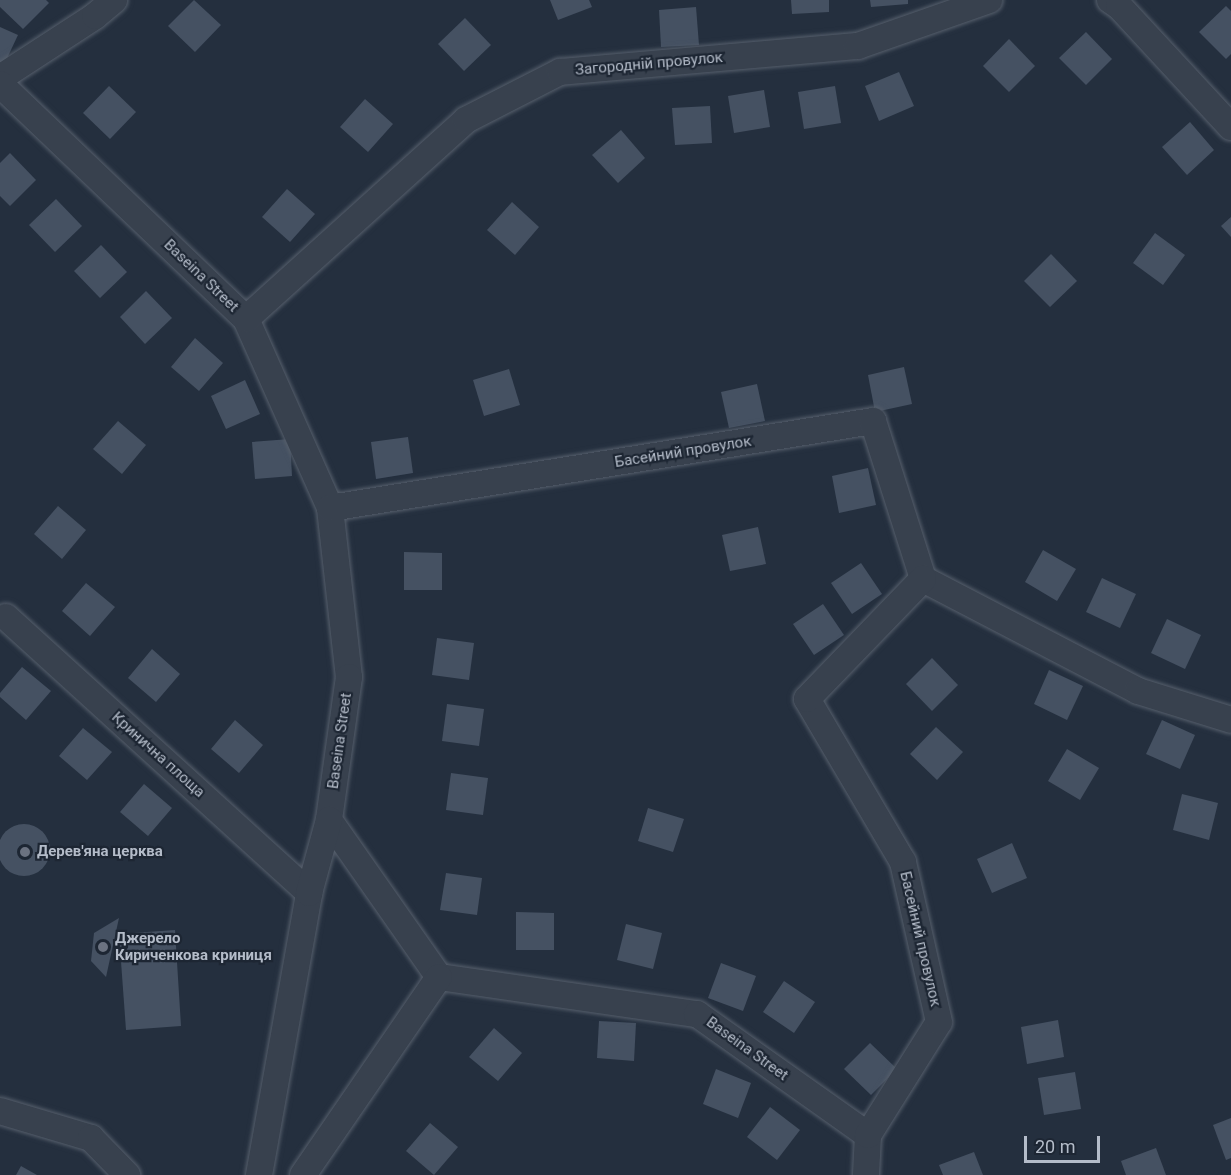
<!DOCTYPE html>
<meta charset="utf-8">
<style>
body{margin:0}
#map{position:relative;width:1231px;height:1175px;overflow:hidden;background:#242f3e;font-family:Roboto,sans-serif}
div>[style]{position:absolute}
[style*='--x']{left:calc(var(--x)*1px);top:calc(var(--y)*1px);width:calc(var(--w)*1px);rotate:calc(var(--a)*1deg)}
.building>*{inset:0;background:#455162}
.round{border-radius:50%}
.roads{filter:drop-shadow(0 0 2px #565f6c) drop-shadow(0 0 2px #565f6c)}
.street>*{height:26px;margin:-13px;padding:0 13px;transform-origin:13px;border-radius:13px;background:#38414e}
.dots>*{width:16px;height:16px;translate:-50% -50%;box-sizing:border-box;border:3px solid #1d2633;border-radius:50%}
span{translate:-50% -50%;white-space:nowrap;text-align:center;line-height:1.15;-webkit-text-stroke:4.5px #1d2633;paint-order:stroke}
.street-label{font-size:15px;color:#b4bcc9}
.poi-label{font-size:15px;color:#b4bcc9;font-weight:700}
.left{translate:0 -50%;text-align:left}
.scale{position:absolute;left:1024px;top:1136px;width:76px;height:27px;box-sizing:border-box;border:3px solid #b4bcc9;border-top:0;padding-left:8px;font-size:18px;line-height:21px;white-space:nowrap;color:#b4bcc9;-webkit-text-stroke:4px #1d2633;paint-order:stroke}
</style>
<div id="map">
<div class="building">
<div style="clip-path:polygon(0 0,46px 0,49px 3px,23px 29px,0 7px)"></div>
<div style="clip-path:polygon(194px 0,221px 25px,195px 52px,168px 26px)"></div>
<div style="clip-path:polygon(550px 0,589px 0,592px 7px,558px 20px)"></div>
<div style="clip-path:polygon(791px 0,829px 0,829px 12px,792px 14px)"></div>
<div style="clip-path:polygon(870px 0,908px 0,908px 4px,871px 7px)"></div>
<div style="clip-path:polygon(1226px 6px,1231px 11px,1231px 54px,1226px 59px,1199px 32px)"></div>
<div style="clip-path:polygon(696px 7px,699px 45px,661px 47px,659px 10px)"></div>
<div style="clip-path:polygon(465px 18px,491px 45px,464px 71px,438px 44px)"></div>
<div style="clip-path:polygon(0 27px,18px 35px,2px 69px,0 68px)"></div>
<div style="clip-path:polygon(1086px 32px,1112px 59px,1086px 85px,1059px 58px)"></div>
<div style="clip-path:polygon(1009px 39px,1035px 66px,1009px 92px,983px 66px)"></div>
<div style="clip-path:polygon(899px 72px,914px 106px,879px 121px,865px 86px)"></div>
<div style="clip-path:polygon(109px 86px,136px 112px,110px 139px,83px 113px)"></div>
<div style="clip-path:polygon(835px 86px,841px 123px,804px 129px,798px 92px)"></div>
<div style="clip-path:polygon(764px 90px,770px 127px,734px 133px,728px 96px)"></div>
<div style="clip-path:polygon(365px 99px,393px 124px,368px 152px,340px 127px)"></div>
<div style="clip-path:polygon(710px 106px,712px 143px,675px 145px,672px 108px)"></div>
<div style="clip-path:polygon(1190px 122px,1214px 150px,1187px 175px,1162px 147px)"></div>
<div style="clip-path:polygon(621px 130px,645px 158px,618px 183px,592px 155px)"></div>
<div style="clip-path:polygon(10px 153px,36px 180px,10px 206px,0 196px,0 163px)"></div>
<div style="clip-path:polygon(287px 189px,315px 214px,290px 242px,262px 217px)"></div>
<div style="clip-path:polygon(56px 199px,82px 226px,55px 252px,29px 225px)"></div>
<div style="clip-path:polygon(512px 202px,539px 227px,515px 255px,487px 230px)"></div>
<div style="clip-path:polygon(1231px 217px,1231px 237px,1221px 226px)"></div>
<div style="clip-path:polygon(1155px 233px,1185px 255px,1163px 285px,1133px 263px)"></div>
<div style="clip-path:polygon(101px 245px,127px 272px,100px 298px,74px 271px)"></div>
<div style="clip-path:polygon(1051px 254px,1077px 281px,1050px 307px,1024px 281px)"></div>
<div style="clip-path:polygon(146px 291px,172px 318px,145px 344px,120px 317px)"></div>
<div style="clip-path:polygon(195px 338px,223px 363px,199px 391px,171px 367px)"></div>
<div style="clip-path:polygon(904px 367px,912px 404px,875px 412px,868px 375px)"></div>
<div style="clip-path:polygon(509px 369px,520px 405px,484px 416px,473px 380px)"></div>
<div style="clip-path:polygon(245px 380px,260px 414px,226px 429px,211px 396px)"></div>
<div style="clip-path:polygon(757px 384px,765px 421px,729px 428px,721px 392px)"></div>
<div style="clip-path:polygon(118px 421px,146px 445px,122px 474px,93px 449px)"></div>
<div style="clip-path:polygon(408px 437px,413px 473px,376px 479px,371px 442px)"></div>
<div style="clip-path:polygon(290px 439px,292px 476px,255px 479px,252px 442px)"></div>
<div style="clip-path:polygon(868px 468px,876px 505px,839px 513px,832px 476px)"></div>
<div style="clip-path:polygon(58px 506px,86px 530px,62px 559px,34px 534px)"></div>
<div style="clip-path:polygon(758px 527px,766px 564px,730px 571px,722px 535px)"></div>
<div style="clip-path:polygon(1043px 550px,1076px 569px,1057px 601px,1025px 582px)"></div>
<div style="clip-path:polygon(404px 552px,442px 553px,442px 590px,404px 590px)"></div>
<div style="clip-path:polygon(861px 563px,882px 594px,852px 614px,831px 583px)"></div>
<div style="clip-path:polygon(1102px 578px,1136px 594px,1120px 628px,1086px 612px)"></div>
<div style="clip-path:polygon(86px 583px,115px 607px,90px 636px,62px 611px)"></div>
<div style="clip-path:polygon(823px 604px,844px 635px,814px 655px,793px 624px)"></div>
<div style="clip-path:polygon(1167px 619px,1201px 635px,1185px 669px,1151px 653px)"></div>
<div style="clip-path:polygon(437px 638px,474px 643px,469px 680px,432px 675px)"></div>
<div style="clip-path:polygon(152px 649px,180px 674px,156px 702px,128px 678px)"></div>
<div style="clip-path:polygon(932px 658px,958px 685px,932px 711px,906px 684px)"></div>
<div style="clip-path:polygon(22px 667px,51px 691px,26px 720px,0 697px,0 693px)"></div>
<div style="clip-path:polygon(1049px 670px,1083px 686px,1067px 720px,1034px 704px)"></div>
<div style="clip-path:polygon(447px 704px,484px 709px,479px 746px,442px 741px)"></div>
<div style="clip-path:polygon(235px 720px,263px 745px,239px 773px,211px 749px)"></div>
<div style="clip-path:polygon(1162px 720px,1195px 735px,1180px 769px,1146px 754px)"></div>
<div style="clip-path:polygon(936px 727px,963px 752px,937px 780px,910px 754px)"></div>
<div style="clip-path:polygon(83px 728px,112px 752px,87px 780px,59px 756px)"></div>
<div style="clip-path:polygon(1067px 749px,1099px 768px,1080px 800px,1048px 781px)"></div>
<div style="clip-path:polygon(451px 773px,488px 778px,483px 815px,446px 810px)"></div>
<div style="clip-path:polygon(144px 784px,172px 808px,148px 836px,120px 812px)"></div>
<div style="clip-path:polygon(1182px 794px,1218px 803px,1209px 840px,1173px 830px)"></div>
<div style="clip-path:polygon(648px 808px,684px 819px,673px 852px,638px 841px)"></div>
<div class="round" style="left:-2px;top:824px;width:52px;height:52px"></div>
<div style="clip-path:polygon(1012px 843px,1027px 878px,992px 893px,977px 859px)"></div>
<div style="clip-path:polygon(446px 873px,482px 878px,477px 915px,440px 910px)"></div>
<div style="clip-path:polygon(516px 912px,554px 913px,554px 950px,516px 950px)"></div>
<div style="clip-path:polygon(119px 918px,106px 977px,91px 961px,94px 933px)"></div>
<div style="clip-path:polygon(626px 924px,662px 933px,653px 969px,617px 960px)"></div>
<div style="clip-path:polygon(175px 930px,181px 1026px,126px 1030px,119px 934px)"></div>
<div style="clip-path:polygon(721px 963px,756px 976px,743px 1011px,708px 998px)"></div>
<div style="clip-path:polygon(784px 981px,815px 1002px,794px 1033px,763px 1012px)"></div>
<div style="clip-path:polygon(1058px 1020px,1064px 1057px,1027px 1064px,1021px 1027px)"></div>
<div style="clip-path:polygon(599px 1021px,636px 1023px,634px 1061px,597px 1058px)"></div>
<div style="clip-path:polygon(494px 1028px,522px 1053px,498px 1081px,469px 1057px)"></div>
<div style="clip-path:polygon(870px 1043px,897px 1069px,871px 1095px,844px 1069px)"></div>
<div style="clip-path:polygon(716px 1069px,751px 1083px,738px 1118px,703px 1104px)"></div>
<div style="clip-path:polygon(1075px 1072px,1081px 1109px,1044px 1115px,1038px 1078px)"></div>
<div style="clip-path:polygon(770px 1107px,800px 1130px,777px 1160px,747px 1137px)"></div>
<div style="clip-path:polygon(1231px 1118px,1231px 1158px,1226px 1160px,1213px 1125px)"></div>
<div style="clip-path:polygon(430px 1123px,458px 1147px,434px 1175px,406px 1151px)"></div>
<div style="clip-path:polygon(1156px 1148px,1166px 1175px,1126px 1175px,1121px 1161px)"></div>
<div style="clip-path:polygon(974px 1152px,983px 1175px,943px 1175px,939px 1165px)"></div>
<div style="clip-path:polygon(21px 1166px,37px 1175px,16px 1175px)"></div>
</div>
<div class="roads">
<div class="street">
<div style="--x:1110;--y:0;--w:11;--a:34"></div>
<div style="--x:1119;--y:6;--w:165;--a:47.2"></div>
<div style="--x:0;--y:78;--w:113;--a:-33.1"></div>
<div style="--x:95;--y:16;--w:25;--a:-40"></div>
<div style="--x:0;--y:84;--w:340;--a:43.7"></div>
<div style="--x:246;--y:319;--w:207;--a:66"></div>
<div style="--x:330;--y:508;--w:170;--a:83.6"></div>
<div style="--x:349;--y:677;--w:144;--a:98"></div>
<div style="--x:329;--y:820;--w:192;--a:55"></div>
<div style="--x:439;--y:977;--w:261;--a:8.2"></div>
<div style="--x:697;--y:1014;--w:209;--a:35.3"></div>
<div style="--x:868;--y:1135;--w:40;--a:92.9"></div>
<div style="--x:246;--y:319;--w:297;--a:-42.1"></div>
<div style="--x:466;--y:120;--w:106;--a:-27.1"></div>
<div style="--x:560;--y:72;--w:299;--a:-5"></div>
<div style="--x:858;--y:46;--w:139;--a:-19.3"></div>
<div style="--x:330;--y:508;--w:550;--a:-9.1"></div>
<div style="--x:873;--y:421;--w:166;--a:72.4"></div>
<div style="--x:923;--y:579;--w:242;--a:27.5"></div>
<div style="--x:1138;--y:691;--w:97;--a:17.3"></div>
<div style="--x:6;--y:617;--w:410;--a:42.3"></div>
<div style="--x:0;--y:1111;--w:95;--a:16.5"></div>
<div style="--x:91;--y:1138;--w:52;--a:45.8"></div>
<div style="--x:868;--y:1135;--w:133;--a:-57.9"></div>
<div style="--x:939;--y:1022;--w:164;--a:-102.7"></div>
<div style="--x:903;--y:862;--w:189;--a:-120.5"></div>
<div style="--x:807;--y:699;--w:167;--a:-46"></div>
<div style="--x:259;--y:1175;--w:286;--a:-79.9"></div>
<div style="--x:309;--y:893;--w:76;--a:-74.7"></div>
<div style="--x:303;--y:1175;--w:240;--a:-55.5"></div>
</div>
</div>
<div class="dots">
<div style="left:25px;top:852px;background:#6b7280"></div>
<div style="left:103px;top:947px;background:#6b7280"></div>
</div>
<div class="street-label">
<span style="left:649px;top:64px;rotate:-5deg">Загородній провулок</span>
<span style="left:201px;top:276px;rotate:44deg">Baseina Street</span>
<span style="left:683px;top:452px;rotate:-9deg">Басейний провулок</span>
<span style="left:340px;top:741px;rotate:-82deg">Baseina Street</span>
<span style="left:158px;top:755px;rotate:42deg">Кринична площа</span>
<span style="left:920px;top:939px;rotate:77deg">Басейний провулок</span>
<span style="left:747px;top:1049px;rotate:36deg">Baseina Street</span>
</div>
<div class="poi-label">
<span class="left" style="left:37px;top:852px">Дерев'яна церква</span>
<span class="left" style="left:115px;top:947px">Джерело<br>Кириченкова криниця</span>
</div>
<div class="scale">20 m</div>
</div>
